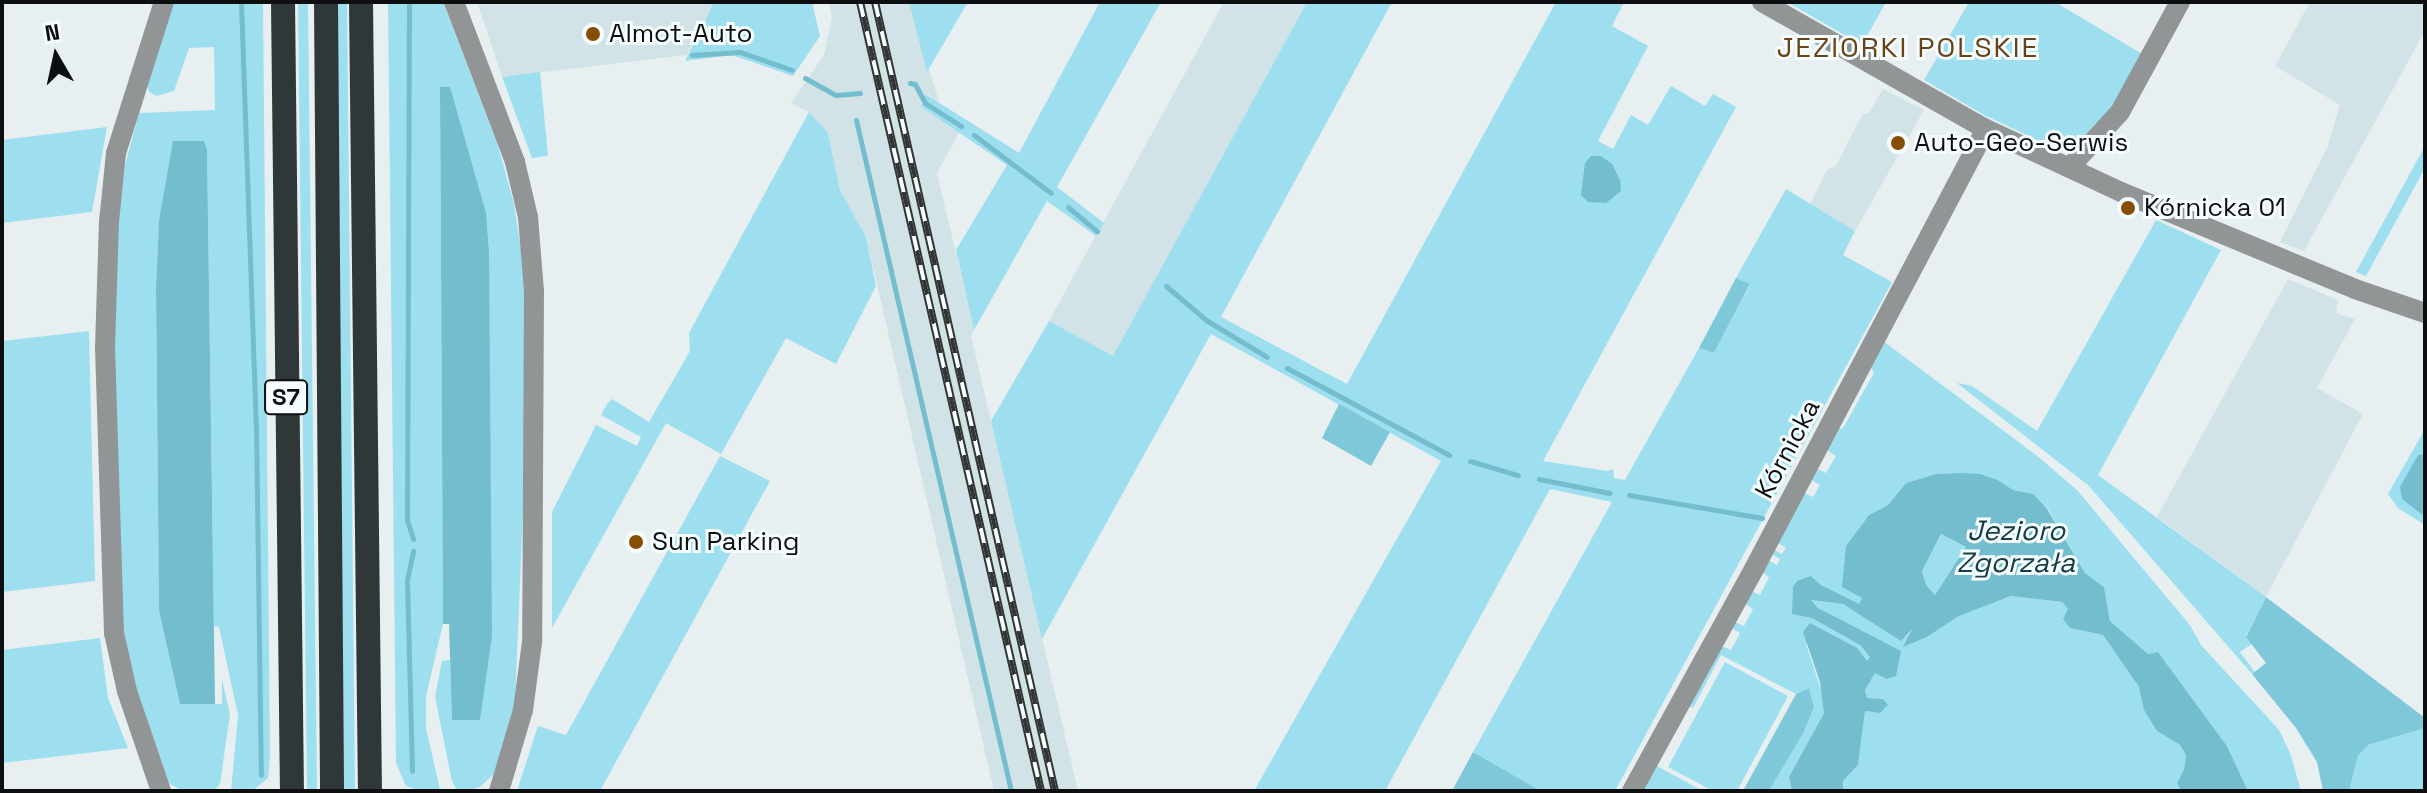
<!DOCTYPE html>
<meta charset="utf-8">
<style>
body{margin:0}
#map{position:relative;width:2427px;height:793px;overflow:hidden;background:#e7eff1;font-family:"Space Grotesk",sans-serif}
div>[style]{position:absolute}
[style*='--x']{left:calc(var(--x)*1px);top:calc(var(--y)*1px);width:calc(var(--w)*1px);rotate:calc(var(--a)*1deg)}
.built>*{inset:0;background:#d2e3e8}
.green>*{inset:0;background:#9edfef}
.forest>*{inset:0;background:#7fc8da}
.water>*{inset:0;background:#73bdce}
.stream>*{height:5px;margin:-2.5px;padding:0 2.5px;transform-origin:2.5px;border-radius:2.5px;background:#73bdce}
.minor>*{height:20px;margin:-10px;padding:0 10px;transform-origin:10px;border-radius:10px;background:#929596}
.highway>*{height:24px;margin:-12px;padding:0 12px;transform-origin:12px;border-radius:12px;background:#303738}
.rail>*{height:8px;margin-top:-4px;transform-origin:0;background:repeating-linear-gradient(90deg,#f4fcfe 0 15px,#323536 0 30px);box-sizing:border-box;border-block:2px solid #323536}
.dots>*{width:22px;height:22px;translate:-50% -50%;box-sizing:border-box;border:4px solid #f4fcfe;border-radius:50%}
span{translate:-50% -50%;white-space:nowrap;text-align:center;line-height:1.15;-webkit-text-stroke:6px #f4fcfe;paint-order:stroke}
.shield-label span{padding:2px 6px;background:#f4fcfe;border:2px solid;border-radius:6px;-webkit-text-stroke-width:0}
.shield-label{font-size:24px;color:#0c0e0f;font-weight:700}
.poi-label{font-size:26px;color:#0c0e0f}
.left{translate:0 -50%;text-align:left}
.street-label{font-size:26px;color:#0c0e0f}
.neighbourhood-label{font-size:28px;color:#694215;letter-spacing:2px}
.water-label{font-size:28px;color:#183c44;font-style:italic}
.frame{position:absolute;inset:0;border:4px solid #0c0e0f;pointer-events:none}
.north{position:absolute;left:16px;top:16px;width:80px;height:80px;-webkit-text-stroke:6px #f4fcfe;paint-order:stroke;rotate:351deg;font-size:22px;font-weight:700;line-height:32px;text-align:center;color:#0c0e0f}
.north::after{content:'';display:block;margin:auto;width:28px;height:36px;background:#0c0e0f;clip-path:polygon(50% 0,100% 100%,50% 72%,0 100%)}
</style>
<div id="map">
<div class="built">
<div style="clip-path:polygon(477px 2px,714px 2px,687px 55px,502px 77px)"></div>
<div style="clip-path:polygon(829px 2px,909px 2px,939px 102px,926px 94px,921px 107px,959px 133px,937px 173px,974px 329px,971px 336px,1078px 791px,994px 791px,866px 237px,840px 190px,828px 133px,809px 112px,791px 103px,824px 55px,832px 17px)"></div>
<div style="clip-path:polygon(1224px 2px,1307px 2px,1113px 357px,1049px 321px)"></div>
<div style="clip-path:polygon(2310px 2px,2425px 2px,2425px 31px,2304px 251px,2280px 242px,2327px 148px,2340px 105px,2275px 66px)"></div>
<div style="clip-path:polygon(1883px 89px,1924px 110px,1855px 231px,1810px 204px,1827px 170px,1836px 166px,1863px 113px,1868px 114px)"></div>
<div style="clip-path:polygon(2288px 279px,2338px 300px,2336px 313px,2355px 319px,2317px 388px,2363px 414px,2266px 597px,2157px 517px)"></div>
</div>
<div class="green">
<div style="clip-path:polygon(172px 2px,263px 2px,270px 757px,268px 778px,252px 791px,231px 791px,238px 715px,219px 627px,214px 626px,207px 149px,204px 141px,159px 221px,156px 286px,159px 611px,180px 704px,222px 704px,222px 679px,230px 714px,220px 784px,214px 791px,183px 791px,165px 781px,130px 669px,122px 620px,113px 319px,116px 239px,125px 165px,139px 113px,215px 110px,214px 47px,189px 48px,174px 91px,156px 96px,149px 92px,147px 84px)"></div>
<div style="clip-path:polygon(298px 2px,308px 2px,317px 791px,307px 791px)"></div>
<div style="clip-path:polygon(336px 2px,347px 2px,355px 791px,344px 791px)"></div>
<div style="clip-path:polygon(388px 2px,443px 2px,498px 146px,514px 204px,521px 251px,526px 306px,525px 462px,515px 703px,497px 771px,480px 787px,468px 790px,456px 789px,452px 781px,435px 697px,442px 661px,450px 660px,452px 720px,440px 87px,443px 624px,426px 696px,426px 728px,440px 790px,422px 791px,406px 786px,396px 763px)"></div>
<div style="clip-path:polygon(714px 2px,812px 2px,820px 36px,793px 76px,732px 55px,685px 61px)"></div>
<div style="clip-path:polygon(909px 2px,968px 2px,927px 72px)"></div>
<div style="clip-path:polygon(1100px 2px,1161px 2px,1057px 187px,1104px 223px,1096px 236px,1047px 201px,974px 330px,956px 250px,1007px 165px,921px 107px,925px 94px,1019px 153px)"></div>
<div style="clip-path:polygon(1307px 2px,1392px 2px,1221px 317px,1347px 384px,1556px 2px,1624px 2px,1612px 26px,1648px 46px,1598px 141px,1613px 149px,1631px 115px,1648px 125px,1671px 86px,1705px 106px,1713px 94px,1736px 107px,1543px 461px,1608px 471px,1613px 469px,1614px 478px,1625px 480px,1699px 348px,1714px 353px,1750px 285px,1736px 278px,1786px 189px,1855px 231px,1843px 255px,1892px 282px,1615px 791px,1541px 791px,1473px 752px,1612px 502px,1550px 489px,1385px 791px,1254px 791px,1441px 461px,1211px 334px,1042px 639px,991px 421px,1049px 321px,1113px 356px)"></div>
<div style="clip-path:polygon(1787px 2px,1886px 2px,1862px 45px)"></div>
<div style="clip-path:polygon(1969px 2px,2055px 2px,2144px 55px,2096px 133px,2070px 146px,2054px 148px,1984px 115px,1924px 80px)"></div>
<div style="clip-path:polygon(540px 72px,548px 156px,532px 158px,502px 77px)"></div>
<div style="clip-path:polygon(809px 112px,828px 133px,840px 190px,866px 237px,876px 286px,836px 364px,786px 338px,721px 454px,666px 423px,552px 628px,552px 512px,596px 425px,637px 446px,641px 437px,601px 415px,607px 404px,612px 399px,649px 422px,690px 351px,689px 333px)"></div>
<div style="clip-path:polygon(107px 127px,92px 212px,2px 223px,2px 140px)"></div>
<div style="clip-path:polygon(2425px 146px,2425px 168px,2366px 276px,2356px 272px)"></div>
<div style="clip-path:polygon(2156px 220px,2221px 250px,2098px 475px,2266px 597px,2246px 636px,2252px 644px,2240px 652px,2255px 672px,2252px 674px,2088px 485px,1957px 383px,1972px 386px,2037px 431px)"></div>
<div style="clip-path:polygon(89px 331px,95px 581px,2px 592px,2px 341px)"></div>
<div style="clip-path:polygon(1883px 341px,2036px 455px,2077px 490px,2190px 625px,2201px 645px,2279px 730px,2290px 753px,2301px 791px,2248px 791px,2227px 746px,2158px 652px,2148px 654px,2110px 621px,2104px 587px,2085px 573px,2047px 507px,2032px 494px,2013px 490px,1998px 480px,1958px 473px,1936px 474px,1906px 483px,1888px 505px,1869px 515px,1846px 546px,1862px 598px,1859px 605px,1821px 585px,1811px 576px,1806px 614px,1860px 645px,1870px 657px,1867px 662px,1806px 644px,1824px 699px,1824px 713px,1789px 777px,1792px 791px,1769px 791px,1804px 732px,1814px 707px,1809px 688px,1796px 694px,1721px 655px,1693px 708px,1687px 705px,1722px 646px,1731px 650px,1737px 639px,1740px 633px,1732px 628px,1735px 622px,1744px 626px,1753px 609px,1744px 603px,1751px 591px,1760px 595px,1769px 577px,1761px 572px,1768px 560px,1777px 565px,1780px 559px,1771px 554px,1774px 550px,1782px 554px,1786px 548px,1778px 543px,1802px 492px,1813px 497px,1820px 485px,1812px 480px,1818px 469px,1826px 473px,1836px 456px,1825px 449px,1836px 430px,1843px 428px,1874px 373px,1870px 365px)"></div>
<div style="clip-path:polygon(2425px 429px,2425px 525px,2398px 508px,2388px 494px)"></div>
<div style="clip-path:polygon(720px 456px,770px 481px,600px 791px,517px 791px,538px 726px,566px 735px)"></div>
<div style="clip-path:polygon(1941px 534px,1966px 547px,1935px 595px,1926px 585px,1922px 571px)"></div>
<div style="clip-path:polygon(2011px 596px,2062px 602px,2068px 608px,2070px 628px,2103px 635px,2139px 687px,2157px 731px,2180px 745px,2186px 755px,2184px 769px,2177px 783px,2181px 791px,1843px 791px,1843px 781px,1858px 765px,1865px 711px,1874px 712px,1883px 699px,1867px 698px,1865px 690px,1875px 672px,1897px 669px,1900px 652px,1818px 608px,1811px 600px,1843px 604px,1904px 638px,1913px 629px,1905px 646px,1927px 637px,1959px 616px)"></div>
<div style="clip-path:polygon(100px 638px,108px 698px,128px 748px,2px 763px,2px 650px)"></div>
<div style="clip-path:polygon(1725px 662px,1788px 696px,1737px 791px,1713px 791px,1668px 767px)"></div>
<div style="clip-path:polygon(2425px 728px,2425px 791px,2349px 791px,2358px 756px,2368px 745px)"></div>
<div style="clip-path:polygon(1655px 765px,1703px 791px,1641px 791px)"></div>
</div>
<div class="forest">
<div style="clip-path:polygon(1736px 278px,1750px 284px,1714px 353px,1699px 348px)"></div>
<div style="clip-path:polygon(1339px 404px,1390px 432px,1371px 466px,1322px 438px)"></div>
<div style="clip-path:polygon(2266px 597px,2425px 718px,2425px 728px,2368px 745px,2358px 756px,2349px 791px,2323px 791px,2317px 762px,2296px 728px,2252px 674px,2266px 663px,2246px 637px)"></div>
<div style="clip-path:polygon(1809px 688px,1814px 707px,1804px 732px,1769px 791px,1743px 791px,1796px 694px)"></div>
<div style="clip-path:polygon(1473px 752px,1541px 791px,1452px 791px)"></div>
</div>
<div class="water">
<div style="clip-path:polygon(440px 87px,450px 87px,486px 213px,489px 253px,492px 636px,480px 720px,452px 720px,449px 624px,443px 624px)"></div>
<div style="clip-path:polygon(173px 141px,204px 141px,207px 149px,215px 704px,180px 704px,159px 611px,156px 286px,159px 221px)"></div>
<div style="clip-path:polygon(1591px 156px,1601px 156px,1612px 164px,1620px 180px,1621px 191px,1606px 203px,1588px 202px,1581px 195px,1585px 163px)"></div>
<div style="clip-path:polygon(2425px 454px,2425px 517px,2402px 499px,2400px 487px,2418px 455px)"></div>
<div style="clip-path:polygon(evenodd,1958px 473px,1980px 474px,1998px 480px,2013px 490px,2033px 494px,2046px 507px,2085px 573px,2104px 587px,2110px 621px,2148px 654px,2158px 652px,2227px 746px,2248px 791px,2181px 791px,2177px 783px,2184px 769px,2186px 755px,2180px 745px,2157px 731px,2144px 710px,2139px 687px,2103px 635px,2070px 628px,2063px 619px,2068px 609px,2062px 602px,2011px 596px,1959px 616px,1927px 637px,1903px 647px,1912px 629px,1901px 641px,1843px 604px,1811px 600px,1818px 608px,1901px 651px,1896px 676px,1887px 679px,1875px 673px,1865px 690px,1867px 698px,1883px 699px,1888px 705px,1880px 713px,1865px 711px,1858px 765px,1843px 781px,1843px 791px,1792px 791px,1789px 777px,1824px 713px,1820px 682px,1803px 632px,1810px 623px,1857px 648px,1867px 661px,1870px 657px,1860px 645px,1812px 618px,1792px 614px,1793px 587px,1797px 581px,1811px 576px,1821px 585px,1859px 604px,1862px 598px,1842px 587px,1846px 546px,1869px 515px,1888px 505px,1906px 483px,1936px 474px,1958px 473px,1941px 534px,1966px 547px,1935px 595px,1926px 585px,1922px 571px,1941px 534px)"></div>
</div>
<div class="stream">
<div style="--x:241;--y:2;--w:424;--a:88"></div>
<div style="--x:256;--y:426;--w:349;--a:89.2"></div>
<div style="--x:409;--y:2;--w:518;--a:90.22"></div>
<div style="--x:407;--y:520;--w:20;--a:72"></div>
<div style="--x:692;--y:55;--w:48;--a:-3.6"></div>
<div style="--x:740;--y:52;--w:55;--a:19.1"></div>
<div style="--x:805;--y:78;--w:35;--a:29"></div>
<div style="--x:836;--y:95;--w:24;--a:-5"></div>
<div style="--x:910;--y:83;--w:5;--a:11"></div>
<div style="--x:915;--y:84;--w:21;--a:62"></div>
<div style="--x:925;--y:103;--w:43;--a:32.6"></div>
<div style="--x:856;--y:120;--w:689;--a:76.99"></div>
<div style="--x:974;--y:135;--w:96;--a:37"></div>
<div style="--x:1068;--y:207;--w:38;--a:40"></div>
<div style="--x:1166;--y:286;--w:52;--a:40.4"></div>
<div style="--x:1206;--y:320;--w:71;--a:31.2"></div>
<div style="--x:1287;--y:368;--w:184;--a:28.2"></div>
<div style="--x:1470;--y:461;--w:50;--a:16.3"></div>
<div style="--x:1539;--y:479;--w:72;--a:11.2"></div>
<div style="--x:1629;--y:495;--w:135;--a:9.8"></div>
<div style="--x:412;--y:771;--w:191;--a:-91.5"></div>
<div style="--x:407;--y:580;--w:30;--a:-78"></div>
</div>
<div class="minor">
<div style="--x:454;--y:2;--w:171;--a:69.1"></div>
<div style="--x:515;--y:162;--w:57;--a:76.7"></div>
<div style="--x:528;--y:217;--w:74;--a:85.4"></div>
<div style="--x:534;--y:291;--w:351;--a:90.3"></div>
<div style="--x:532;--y:642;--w:69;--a:97.5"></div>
<div style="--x:523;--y:710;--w:84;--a:106.5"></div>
<div style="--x:1762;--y:2;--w:257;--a:29.6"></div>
<div style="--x:1986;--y:129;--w:149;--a:25"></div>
<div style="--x:2121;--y:192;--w:253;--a:22.5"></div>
<div style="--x:2355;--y:289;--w:74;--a:18.9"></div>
<div style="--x:2070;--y:167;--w:74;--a:-47.7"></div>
<div style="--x:2120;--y:112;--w:125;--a:-61.4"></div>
<div style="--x:161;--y:791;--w:106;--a:-108.8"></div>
<div style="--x:127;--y:691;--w:59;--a:-102.6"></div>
<div style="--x:114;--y:633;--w:285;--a:-91.8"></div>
<div style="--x:105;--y:348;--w:126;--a:-88.2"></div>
<div style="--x:109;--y:222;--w:69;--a:-84.2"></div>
<div style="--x:116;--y:153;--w:158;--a:-72.4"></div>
<div style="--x:1632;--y:791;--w:256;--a:-61.2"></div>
<div style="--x:1755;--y:567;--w:495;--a:-62.2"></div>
</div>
<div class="highway">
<div style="--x:283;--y:2;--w:789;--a:89.35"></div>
<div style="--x:326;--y:2;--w:789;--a:89.56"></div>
<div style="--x:361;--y:2;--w:789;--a:89.35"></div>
</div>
<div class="rail">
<div style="--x:860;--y:2;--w:809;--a:77.08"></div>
<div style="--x:875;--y:2;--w:809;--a:77.15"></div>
</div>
<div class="dots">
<div style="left:593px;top:34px;background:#864e00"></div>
<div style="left:1898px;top:143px;background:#864e00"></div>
<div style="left:2128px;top:208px;background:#864e00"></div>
<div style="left:636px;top:542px;background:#864e00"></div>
</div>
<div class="shield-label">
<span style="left:286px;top:397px">S7</span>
</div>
<div class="poi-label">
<span class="left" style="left:609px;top:34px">Almot-Auto</span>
<span class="left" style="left:1914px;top:143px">Auto-Geo-Serwis</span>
<span class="left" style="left:2144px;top:208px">Kórnicka 01</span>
<span class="left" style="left:652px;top:542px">Sun Parking</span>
</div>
<div class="street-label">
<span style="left:1788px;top:449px;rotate:-62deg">Kórnicka</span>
</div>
<div class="neighbourhood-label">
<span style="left:1908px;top:47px">JEZIORKI POLSKIE</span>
</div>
<div class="water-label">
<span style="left:2016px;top:546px">Jezioro<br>Zgorzała</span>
</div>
<div class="frame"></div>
<div class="north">N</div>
</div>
